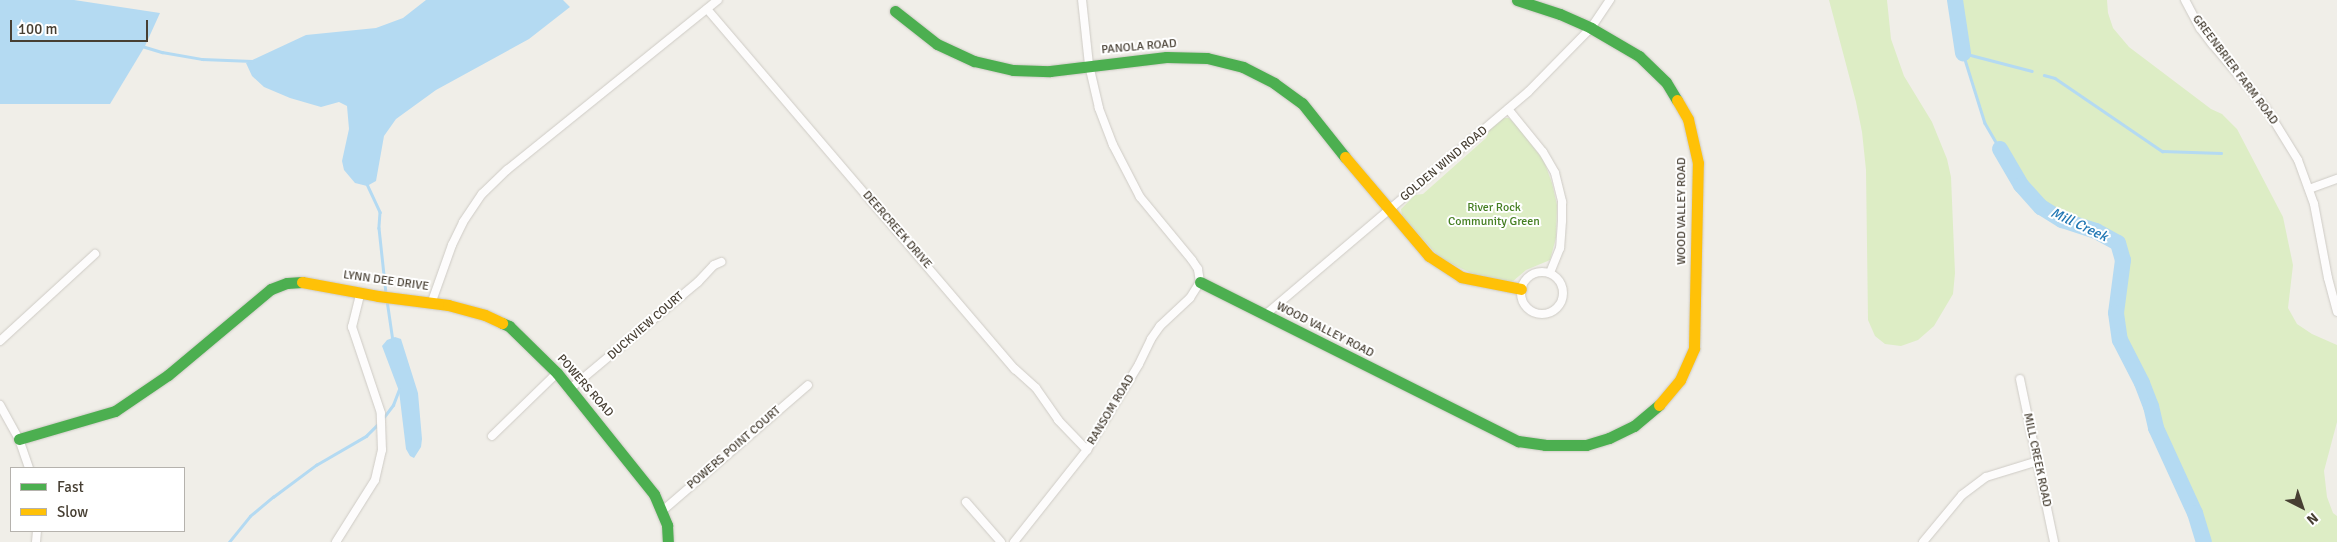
<!DOCTYPE html>
<style>
body{margin:0}
#map{position:relative;width:2337px;height:542px;overflow:hidden;background:#f0eee8;font-family:Signika,sans-serif}
div>[style]{position:absolute}
[style*='--x']{left:calc(var(--x)*1px);top:calc(var(--y)*1px);width:calc(var(--w)*1px);rotate:calc(var(--a)*1deg)}
.green>*{inset:0;background:#ddedc5}
.water>*{inset:0;background:#b4daf2}
.stream>*{height:2.5px;margin:-1.25px;padding:0 1.25px;transform-origin:1.25px;border-radius:1.25px;background:#b4daf2}
.river>*{height:16px;margin:-8px;padding:0 8px;transform-origin:8px;border-radius:8px;background:#b4daf2}
.roads{filter:drop-shadow(0 0 1px #cecbc5) drop-shadow(0 0 1px #cecbc5)}
.street>*{height:8px;margin:-4px;padding:0 4px;transform-origin:4px;border-radius:4px;background:#fdfcfc}
.street>.ring{margin:-4px;padding:0;box-sizing:content-box;background:none;border:8px solid #fdfcfc;border-radius:50%}
.fast>*{height:11px;margin:-5.5px;padding:0 5.5px;transform-origin:5.5px;border-radius:5.5px;background:#4caf50}
.slow>*{height:11px;margin:-5.5px;padding:0 5.5px;transform-origin:5.5px;border-radius:5.5px;background:#ffc107}
span{translate:-50% -50%;white-space:nowrap;text-align:center;line-height:1.15;-webkit-text-stroke:4px #fff;paint-order:stroke}
.street-label{font-size:12px;color:#473f33}
.park-label{font-size:12px;color:#447e21}
.water-label{font-size:14px;color:#2177b4;font-style:italic}
.legend{position:absolute;left:10px;top:467px;width:175px;height:65px;box-sizing:border-box;background:#fff;border:1px solid #b5b2ad;margin:0;padding:6px 9px;list-style:none;font-size:15px;color:#473f33}
.legend li{display:flex;align-items:center;gap:10px;height:25px}
.legend b{width:25px;border:1px solid #b5b2ad}
.north{position:absolute;left:2277px;top:482px;width:50px;height:50px;-webkit-text-stroke:4px #fff;paint-order:stroke;rotate:139deg;font-size:14px;font-weight:700;line-height:20px;text-align:center;color:#473f33}
.north::after{content:'';display:block;margin:auto;width:18px;height:22px;background:#473f33;clip-path:polygon(50% 0,100% 100%,50% 72%,0 100%)}
.scale{position:absolute;left:10px;top:20px;width:138px;height:22px;box-sizing:border-box;border:2px solid #473f33;border-top:0;padding-left:6px;font-size:15px;line-height:18px;white-space:nowrap;color:#473f33;-webkit-text-stroke:4px #fff;paint-order:stroke}
</style>
<div id="map">
<div class="green">
<div style="clip-path:polygon(1829px 0,1887px 0,1891px 39px,1904px 76px,1932px 122px,1947px 159px,1951px 177px,1955px 273px,1953px 294px,1934px 326px,1918px 340px,1901px 346px,1885px 344px,1875px 336px,1868px 320px,1866px 170px,1862px 132px,1856px 102px)"></div>
<div style="clip-path:polygon(1955px 0,2107px 0,2108px 13px,2113px 28px,2129px 47px,2211px 109px,2222px 114px,2237px 129px,2283px 217px,2293px 265px,2288px 308px,2297px 324px,2312px 334px,2337px 345px,2337px 422px,2324px 471px,2327px 497px,2333px 513px,2337px 516px,2337px 542px,2204px 542px,2195px 513px,2156px 428px,2151px 406px,2142px 383px,2120px 340px,2116px 313px,2122px 283px,2122px 252px,2118px 243px,2096px 231px,2053px 215px,2041px 207px,2021px 185px,1985px 123px,1963px 53px)"></div>
<div style="clip-path:polygon(1502px 118px,1509px 118px,1518px 127px,1544px 161px,1552px 183px,1557px 205px,1556px 238px,1550px 260px,1526px 270px,1512px 282px,1479px 277px,1440px 258px,1402px 216px,1401px 209px,1415px 195px,1423px 194px,1486px 138px,1491px 127px)"></div>
</div>
<div class="water">
<div style="clip-path:polygon(0 0,74px 0,160px 13px,145px 46px,110px 104px,0 104px)"></div>
<div style="clip-path:polygon(426px 0,563px 0,570px 7px,529px 39px,436px 90px,396px 119px,384px 136px,376px 181px,367px 186px,355px 183px,344px 170px,342px 161px,349px 129px,347px 106px,339px 102px,321px 107px,290px 98px,264px 87px,252px 76px,246px 63px,306px 35px,376px 28px,403px 18px)"></div>
<div style="clip-path:polygon(395px 337px,401px 339px,418px 393px,422px 439px,421px 447px,414px 458px,410px 456px,406px 449px,399px 391px,382px 346px,387px 340px)"></div>
</div>
<div class="stream">
<div style="--x:142;--y:46;--w:21;--a:17"></div>
<div style="--x:162;--y:52;--w:41;--a:9.9"></div>
<div style="--x:202;--y:59;--w:50;--a:2.3"></div>
<div style="--x:1963;--y:53;--w:73;--a:72.6"></div>
<div style="--x:1985;--y:123;--w:30;--a:60"></div>
<div style="--x:1963;--y:53;--w:71;--a:14.6"></div>
<div style="--x:2044;--y:75;--w:11;--a:15"></div>
<div style="--x:2055;--y:78;--w:130;--a:34.3"></div>
<div style="--x:2162;--y:151;--w:59;--a:1.9"></div>
<div style="--x:367;--y:184;--w:31;--a:65"></div>
<div style="--x:380;--y:212;--w:16;--a:94"></div>
<div style="--x:379;--y:228;--w:66;--a:83.9"></div>
<div style="--x:387;--y:300;--w:41;--a:81.7"></div>
<div style="--x:384;--y:417;--w:15;--a:-53"></div>
<div style="--x:393;--y:405;--w:17;--a:-69"></div>
<div style="--x:229;--y:542;--w:33;--a:-51"></div>
<div style="--x:250;--y:516;--w:30;--a:-40"></div>
<div style="--x:273;--y:497;--w:54;--a:-36.7"></div>
<div style="--x:316;--y:465;--w:58;--a:-30.1"></div>
<div style="--x:366;--y:436;--w:18;--a:-45"></div>
</div>
<div class="river">
<div style="--x:1955;--y:0;--w:54;--a:81.4"></div>
<div style="--x:2000;--y:149;--w:42;--a:59.7"></div>
<div style="--x:2021;--y:185;--w:30;--a:48"></div>
<div style="--x:2041;--y:207;--w:25;--a:32"></div>
<div style="--x:2062;--y:220;--w:36;--a:18"></div>
<div style="--x:2096;--y:231;--w:25;--a:29"></div>
<div style="--x:2118;--y:243;--w:18;--a:74"></div>
<div style="--x:2123;--y:260;--w:53;--a:97.5"></div>
<div style="--x:2116;--y:313;--w:27;--a:82"></div>
<div style="--x:2120;--y:340;--w:48;--a:62.9"></div>
<div style="--x:2142;--y:383;--w:25;--a:69"></div>
<div style="--x:2151;--y:406;--w:23;--a:77"></div>
<div style="--x:2156;--y:428;--w:94;--a:65.4"></div>
<div style="--x:2195;--y:513;--w:30;--a:73"></div>
</div>
<div class="roads">
<div class="street">
<div style="--x:2185;--y:0;--w:32;--a:62"></div>
<div style="--x:2200;--y:28;--w:21;--a:53"></div>
<div style="--x:2213;--y:45;--w:82;--a:49.9"></div>
<div style="--x:2266;--y:108;--w:61;--a:58.4"></div>
<div style="--x:2298;--y:160;--w:47;--a:70"></div>
<div style="--x:2314;--y:204;--w:75;--a:79.3"></div>
<div style="--x:2328;--y:278;--w:35;--a:75"></div>
<div style="--x:707;--y:9;--w:474;--a:49.5"></div>
<div style="--x:1015;--y:369;--w:28;--a:42"></div>
<div style="--x:1036;--y:388;--w:39;--a:55"></div>
<div style="--x:1058;--y:420;--w:42;--a:46"></div>
<div style="--x:1508;--y:109;--w:55;--a:50.9"></div>
<div style="--x:1543;--y:152;--w:24;--a:60"></div>
<div style="--x:1555;--y:173;--w:30;--a:76"></div>
<div style="--x:1562;--y:202;--w:19;--a:90"></div>
<div style="--x:1562;--y:221;--w:27;--a:94"></div>
<div style="--x:1560;--y:248;--w:27;--a:112"></div>
<div style="--x:2309;--y:189;--w:30;--a:-20"></div>
<div class="ring" style="left:1521px;top:272px;width:34px;height:34px"></div>
<div style="--x:431;--y:304;--w:63;--a:-70.4"></div>
<div style="--x:452;--y:245;--w:25;--a:-64"></div>
<div style="--x:463;--y:222;--w:34;--a:-56"></div>
<div style="--x:482;--y:194;--w:35;--a:-44"></div>
<div style="--x:507;--y:170;--w:271;--a:-38.9"></div>
<div style="--x:1265;--y:315;--w:345;--a:-40.3"></div>
<div style="--x:1528;--y:92;--w:90;--a:-45.5"></div>
<div style="--x:1591;--y:28;--w:34;--a:-56"></div>
<div style="--x:0;--y:341;--w:129;--a:-42.5"></div>
<div style="--x:2020;--y:379;--w:167;--a:78.2"></div>
<div style="--x:570;--y:389;--w:167;--a:-39.9"></div>
<div style="--x:698;--y:282;--w:23;--a:-47"></div>
<div style="--x:714;--y:265;--w:8;--a:-23"></div>
<div style="--x:0;--y:405;--w:39;--a:61"></div>
<div style="--x:19;--y:439;--w:31;--a:71"></div>
<div style="--x:492;--y:436;--w:91;--a:-44.1"></div>
<div style="--x:966;--y:502;--w:53;--a:48.8"></div>
<div style="--x:661;--y:512;--w:194;--a:-40.8"></div>
<div style="--x:36;--y:542;--w:11;--a:-85"></div>
<div style="--x:336;--y:542;--w:73;--a:-57.8"></div>
<div style="--x:375;--y:480;--w:31;--a:-77"></div>
<div style="--x:382;--y:450;--w:37;--a:-92"></div>
<div style="--x:381;--y:413;--w:91;--a:-108.6"></div>
<div style="--x:352;--y:327;--w:36;--a:-76"></div>
<div style="--x:1014;--y:542;--w:117;--a:-51.6"></div>
<div style="--x:1087;--y:450;--w:100;--a:-58.8"></div>
<div style="--x:1139;--y:364;--w:28;--a:-64"></div>
<div style="--x:1151;--y:339;--w:16;--a:-55"></div>
<div style="--x:1160;--y:326;--w:41;--a:-43"></div>
<div style="--x:1190;--y:298;--w:19;--a:-58"></div>
<div style="--x:1200;--y:282;--w:13;--a:-99"></div>
<div style="--x:1198;--y:269;--w:11;--a:-124"></div>
<div style="--x:1192;--y:260;--w:82;--a:-129.5"></div>
<div style="--x:1140;--y:197;--w:59;--a:-117.4"></div>
<div style="--x:1113;--y:145;--w:40;--a:-111"></div>
<div style="--x:1099;--y:108;--w:44;--a:-103.1"></div>
<div style="--x:1089;--y:65;--w:65;--a:-96.1"></div>
<div style="--x:1923;--y:542;--w:61;--a:-50.3"></div>
<div style="--x:1962;--y:495;--w:30;--a:-37"></div>
<div style="--x:1986;--y:477;--w:54;--a:-17.1"></div>
</div>
<div class="fast">
<div style="--x:1517;--y:0;--w:45;--a:18"></div>
<div style="--x:1560;--y:14;--w:34;--a:24"></div>
<div style="--x:1591;--y:28;--w:56;--a:30.3"></div>
<div style="--x:1639;--y:56;--w:37;--a:44"></div>
<div style="--x:1666;--y:82;--w:21;--a:59"></div>
<div style="--x:895;--y:11;--w:53;--a:38.2"></div>
<div style="--x:937;--y:44;--w:41;--a:24.7"></div>
<div style="--x:974;--y:61;--w:40;--a:13"></div>
<div style="--x:1013;--y:70;--w:37;--a:2"></div>
<div style="--x:1050;--y:71;--w:117;--a:-6.9"></div>
<div style="--x:1166;--y:57;--w:41;--a:1.4"></div>
<div style="--x:1207;--y:58;--w:37;--a:14"></div>
<div style="--x:1243;--y:67;--w:35;--a:27"></div>
<div style="--x:1274;--y:83;--w:34;--a:36"></div>
<div style="--x:1302;--y:103;--w:69;--a:51.5"></div>
<div style="--x:1200;--y:282;--w:356;--a:26.6"></div>
<div style="--x:1518;--y:441;--w:27;--a:8"></div>
<div style="--x:1545;--y:445;--w:41;--a:0"></div>
<div style="--x:1586;--y:445;--w:24;--a:-17"></div>
<div style="--x:1609;--y:438;--w:28;--a:-26"></div>
<div style="--x:1634;--y:426;--w:33;--a:-40"></div>
<div style="--x:502;--y:323;--w:8;--a:23"></div>
<div style="--x:509;--y:326;--w:67;--a:44.4"></div>
<div style="--x:557;--y:373;--w:155;--a:51.3"></div>
<div style="--x:654;--y:494;--w:34;--a:67"></div>
<div style="--x:667;--y:525;--w:17;--a:87"></div>
<div style="--x:19;--y:439;--w:100;--a:-16.3"></div>
<div style="--x:115;--y:411;--w:64;--a:-34.2"></div>
<div style="--x:168;--y:375;--w:134;--a:-39.9"></div>
<div style="--x:271;--y:289;--w:17;--a:-21"></div>
<div style="--x:287;--y:283;--w:15;--a:-4"></div>
</div>
<div class="slow">
<div style="--x:1345;--y:157;--w:130;--a:49.7"></div>
<div style="--x:1429;--y:256;--w:38;--a:33"></div>
<div style="--x:1461;--y:277;--w:61;--a:11.3"></div>
<div style="--x:302;--y:282;--w:77;--a:10.4"></div>
<div style="--x:378;--y:296;--w:71;--a:7.3"></div>
<div style="--x:448;--y:305;--w:38;--a:15"></div>
<div style="--x:485;--y:315;--w:19;--a:25"></div>
<div style="--x:1659;--y:405;--w:33;--a:-50"></div>
<div style="--x:1680;--y:380;--w:35;--a:-66"></div>
<div style="--x:1694;--y:348;--w:185;--a:-88.8"></div>
<div style="--x:1698;--y:163;--w:45;--a:-102.8"></div>
<div style="--x:1688;--y:119;--w:22;--a:-120"></div>
</div>
</div>
<div class="street-label">
<span style="left:1139px;top:47px;rotate:-5deg">PANOLA ROAD</span>
<span style="left:2235px;top:70px;rotate:53deg">GREENBRIER FARM ROAD</span>
<span style="left:1444px;top:164px;rotate:-40deg">GOLDEN WIND ROAD</span>
<span style="left:1682px;top:211px;rotate:-90deg">WOOD VALLEY ROAD</span>
<span style="left:897px;top:230px;rotate:49deg">DEERCREEK DRIVE</span>
<span style="left:386px;top:281px;rotate:8deg">LYNN DEE DRIVE</span>
<span style="left:646px;top:326px;rotate:-41deg">DUCKVIEW COURT</span>
<span style="left:1325px;top:330px;rotate:27deg">WOOD VALLEY ROAD</span>
<span style="left:585px;top:386px;rotate:49deg">POWERS ROAD</span>
<span style="left:1111px;top:410px;rotate:-59deg">RANSOM ROAD</span>
<span style="left:734px;top:448px;rotate:-41deg">POWERS POINT COURT</span>
<span style="left:2037px;top:460px;rotate:78deg">MILL CREEK ROAD</span>
</div>
<div class="park-label">
<span style="left:1494px;top:215px">River Rock<br>Community Green</span>
</div>
<div class="water-label">
<span style="left:2079px;top:225px;rotate:25deg">Mill Creek</span>
</div>
<ul class="legend">
<li><b style="height:6px;background:#4caf50"></b>Fast</li>
<li><b style="height:6px;background:#ffc107"></b>Slow</li>
</ul>
<div class="north">N</div>
<div class="scale">100 m</div>
</div>
